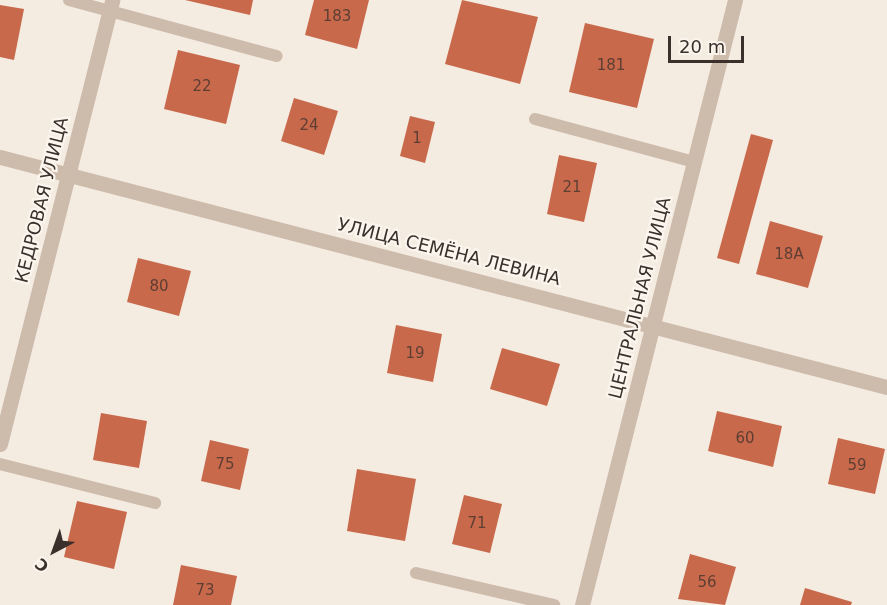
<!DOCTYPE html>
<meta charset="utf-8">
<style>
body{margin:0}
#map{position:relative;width:887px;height:605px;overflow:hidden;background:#f4ebe1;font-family:"DejaVu Sans",sans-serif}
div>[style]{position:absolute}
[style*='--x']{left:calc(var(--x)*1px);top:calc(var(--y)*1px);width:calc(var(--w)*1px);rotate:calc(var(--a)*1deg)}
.building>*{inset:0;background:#c8694b}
.service>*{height:12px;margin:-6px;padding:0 6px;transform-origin:6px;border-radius:6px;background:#cdbbac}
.minor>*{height:15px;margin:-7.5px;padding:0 7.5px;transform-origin:7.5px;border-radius:7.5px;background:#cdbbac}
span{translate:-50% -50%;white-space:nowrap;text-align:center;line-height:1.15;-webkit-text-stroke:4.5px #fbf5ee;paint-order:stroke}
.number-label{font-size:15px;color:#5e3e33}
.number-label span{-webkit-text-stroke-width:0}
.street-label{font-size:18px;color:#3b302b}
.north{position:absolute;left:24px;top:521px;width:60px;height:60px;-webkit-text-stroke:4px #fbf5ee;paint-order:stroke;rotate:221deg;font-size:16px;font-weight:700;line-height:24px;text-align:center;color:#3b302b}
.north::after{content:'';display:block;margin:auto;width:21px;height:27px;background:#3b302b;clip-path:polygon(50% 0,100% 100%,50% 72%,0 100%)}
.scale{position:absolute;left:668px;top:36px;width:76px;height:27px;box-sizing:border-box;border:3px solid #3b302b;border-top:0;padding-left:8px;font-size:18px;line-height:21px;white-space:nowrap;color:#3b302b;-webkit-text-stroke:4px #fbf5ee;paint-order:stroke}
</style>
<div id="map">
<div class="building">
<div style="clip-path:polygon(185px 0,253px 0,250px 15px)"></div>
<div style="clip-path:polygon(314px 0,369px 0,357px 49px,305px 35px)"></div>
<div style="clip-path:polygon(462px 0,538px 17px,520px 84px,445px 64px)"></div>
<div style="clip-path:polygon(0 5px,24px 9px,14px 60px,0 57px)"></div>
<div style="clip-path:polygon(585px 23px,654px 39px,637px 108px,569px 92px)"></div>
<div style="clip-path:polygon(178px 50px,240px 65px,226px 124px,164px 109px)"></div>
<div style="clip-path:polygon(294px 98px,338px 111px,324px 155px,281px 141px)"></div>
<div style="clip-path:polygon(410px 116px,435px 122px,425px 163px,400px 156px)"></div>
<div style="clip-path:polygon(751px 134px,773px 140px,739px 264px,717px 258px)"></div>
<div style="clip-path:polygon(559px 155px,597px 163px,584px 222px,547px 214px)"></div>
<div style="clip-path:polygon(770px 221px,823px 236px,808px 288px,756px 274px)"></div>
<div style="clip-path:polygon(138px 258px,191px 271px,179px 316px,127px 302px)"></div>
<div style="clip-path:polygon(396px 325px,442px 334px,433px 382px,387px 373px)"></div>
<div style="clip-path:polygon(502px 348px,560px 364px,547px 406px,490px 389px)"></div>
<div style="clip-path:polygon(717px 411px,782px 426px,773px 467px,708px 451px)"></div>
<div style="clip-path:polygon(101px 413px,147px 421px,139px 468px,93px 460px)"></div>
<div style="clip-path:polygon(838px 438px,885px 449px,875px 494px,828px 484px)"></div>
<div style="clip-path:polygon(210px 440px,249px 449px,240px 490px,201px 481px)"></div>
<div style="clip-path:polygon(357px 469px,416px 479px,405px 541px,347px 531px)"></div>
<div style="clip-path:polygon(464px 495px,502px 504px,490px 553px,452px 544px)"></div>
<div style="clip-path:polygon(77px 501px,127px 512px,114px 569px,64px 557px)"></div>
<div style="clip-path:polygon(690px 554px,736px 567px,725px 605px,678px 599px)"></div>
<div style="clip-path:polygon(181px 565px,237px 576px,231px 605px,173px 605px)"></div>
<div style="clip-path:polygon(805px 588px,852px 602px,851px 605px,800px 605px)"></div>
</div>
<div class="service">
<div style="--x:69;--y:0;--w:215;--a:15.1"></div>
<div style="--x:535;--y:119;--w:165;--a:15.1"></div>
<div style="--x:0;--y:464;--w:160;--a:14.1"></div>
<div style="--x:416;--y:573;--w:142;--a:13.1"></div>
</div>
<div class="minor">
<div style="--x:0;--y:157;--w:916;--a:14.54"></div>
<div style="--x:0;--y:444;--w:458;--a:-75.8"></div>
<div style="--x:582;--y:605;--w:624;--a:-75.81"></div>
</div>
<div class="number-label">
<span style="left:337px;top:17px">183</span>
<span style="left:611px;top:66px">181</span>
<span style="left:202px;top:87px">22</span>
<span style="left:309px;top:126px">24</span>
<span style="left:417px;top:139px">1</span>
<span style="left:572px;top:188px">21</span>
<span style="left:789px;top:255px">18А</span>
<span style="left:159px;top:287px">80</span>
<span style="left:415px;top:354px">19</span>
<span style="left:745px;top:439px">60</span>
<span style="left:225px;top:465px">75</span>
<span style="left:857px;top:466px">59</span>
<span style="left:477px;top:524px">71</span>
<span style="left:707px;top:583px">56</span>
<span style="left:205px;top:591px">73</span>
</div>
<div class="street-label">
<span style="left:42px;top:200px;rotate:-76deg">КЕДРОВАЯ УЛИЦА</span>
<span style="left:449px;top:252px;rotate:14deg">УЛИЦА СЕМЁНА ЛЕВИНА</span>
<span style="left:640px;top:298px;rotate:-76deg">ЦЕНТРАЛЬНАЯ УЛИЦА</span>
</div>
<div class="north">С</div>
<div class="scale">20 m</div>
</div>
